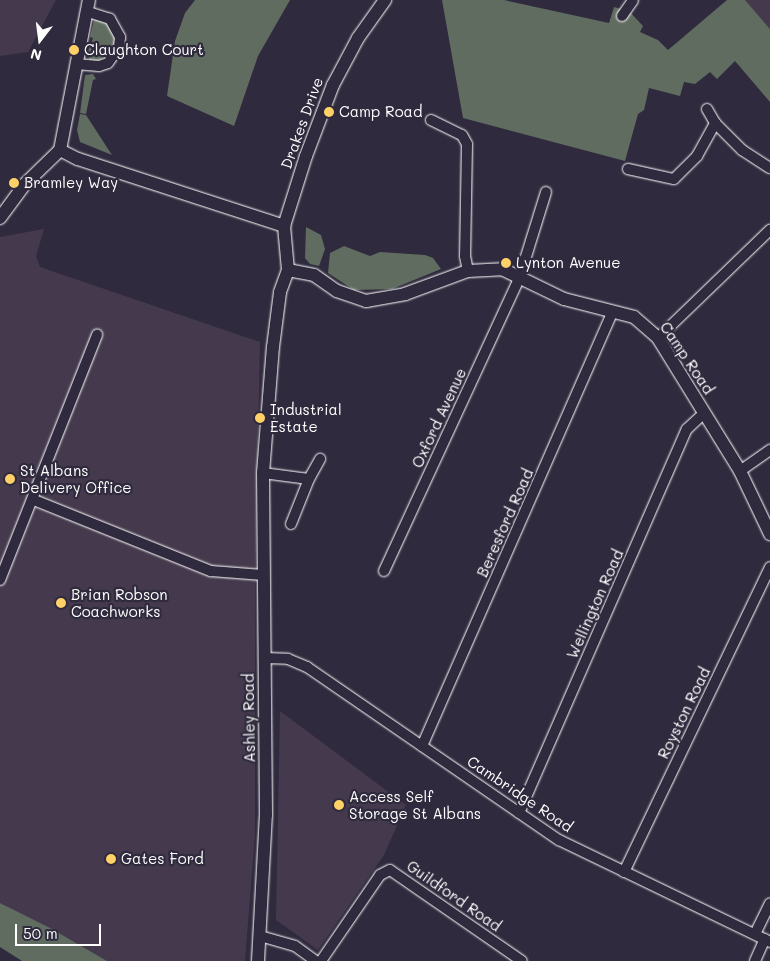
<!DOCTYPE html>
<style>
body{margin:0}
#map{position:relative;width:770px;height:961px;overflow:hidden;background:#2f2a3d;font-family:Mali,sans-serif}
div>[style]{position:absolute}
[style*='--x']{left:calc(var(--x)*1px);top:calc(var(--y)*1px);width:calc(var(--w)*1px);rotate:calc(var(--a)*1deg)}
.built>*{inset:0;background:#453a4d}
.green>*{inset:0;background:#616c60}
.roads{filter:drop-shadow(0 0 1px #fff) drop-shadow(0 0 1px #fff)}
.minor>*{height:10px;margin:-5px;padding:0 5px;transform-origin:5px;border-radius:5px;background:#2f2a3d}
.tertiary>*{height:12px;margin:-6px;padding:0 6px;transform-origin:6px;border-radius:6px;background:#2f2a3d}
.dots>*{width:14px;height:14px;translate:-50% -50%;box-sizing:border-box;border:2px solid #2f2a3d;border-radius:50%}
span{translate:-50% -50%;white-space:nowrap;text-align:center;line-height:1.15;-webkit-text-stroke:4.5px #2f2a3d;paint-order:stroke}
.poi-label{font-size:15px;color:#fff}
.left{translate:0 -50%;text-align:left}
.street-label{font-size:15px;color:#fff}
.north{position:absolute;left:15px;top:15px;width:50px;height:50px;-webkit-text-stroke:4px #2f2a3d;paint-order:stroke;rotate:195deg;font-size:14px;font-weight:700;line-height:20px;text-align:center;color:#fff}
.north::after{content:'';display:block;margin:auto;width:18px;height:22px;background:#fff;clip-path:polygon(50% 0,100% 100%,50% 72%,0 100%)}
.scale{position:absolute;left:15px;top:924px;width:86px;height:22px;box-sizing:border-box;border:2px solid #fff;border-top:0;padding-left:6px;font-size:15px;line-height:18px;white-space:nowrap;color:#fff;-webkit-text-stroke:4px #2f2a3d;paint-order:stroke}
</style>
<div id="map">
<div class="built">
<div style="clip-path:polygon(0 0,56px 0,28px 52px,0 56px)"></div>
<div style="clip-path:polygon(745px 0,770px 0,770px 29px,751px 7px)"></div>
<div style="clip-path:polygon(44px 229px,36px 256px,40px 267px,260px 342px,255px 590px,255px 835px,245px 961px,107px 961px,0 903px,0 237px)"></div>
<div style="clip-path:polygon(280px 711px,406px 805px,384px 855px,318px 950px,276px 920px)"></div>
</div>
<div class="green">
<div style="clip-path:polygon(195px 0,290px 0,258px 56px,234px 126px,167px 96px,175px 41px,185px 13px)"></div>
<div style="clip-path:polygon(442px 0,504px 0,609px 23px,614px 7px,629px 11px,643px 26px,640px 32px,658px 40px,668px 50px,727px 0,745px 0,770px 29px,770px 102px,735px 61px,717px 79px,710px 72px,695px 84px,684px 82px,680px 96px,649px 88px,644px 110px,638px 114px,625px 161px,463px 118px)"></div>
<div style="clip-path:polygon(100px 19px,108px 23px,116px 36px,112px 52px,97px 62px,89px 60px,88px 51px,93px 38px,90px 37px,94px 20px)"></div>
<div style="clip-path:polygon(93px 74px,96px 79px,93px 80px,86px 114px,80px 113px,85px 75px)"></div>
<div style="clip-path:polygon(80px 114px,86px 115px,112px 155px,80px 142px,77px 130px)"></div>
<div style="clip-path:polygon(306px 227px,321px 235px,325px 249px,319px 266px,310px 264px,305px 258px)"></div>
<div style="clip-path:polygon(344px 246px,370px 256px,380px 252px,425px 255px,433px 258px,441px 269px,392px 289px,354px 290px,328px 273px,330px 253px)"></div>
<div style="clip-path:polygon(0 903px,50px 928px,107px 961px,22px 961px,0 947px)"></div>
</div>
<div class="roads">
<div class="minor">
<div style="--x:622;--y:16;--w:19;--a:-55"></div>
<div style="--x:76;--y:64;--w:23;--a:5"></div>
<div style="--x:99;--y:66;--w:9;--a:-18"></div>
<div style="--x:108;--y:63;--w:19;--a:-55"></div>
<div style="--x:119;--y:47;--w:10;--a:-84"></div>
<div style="--x:120;--y:37;--w:21;--a:-119"></div>
<div style="--x:110;--y:19;--w:25;--a:-162"></div>
<div style="--x:707;--y:109;--w:16;--a:60"></div>
<div style="--x:715;--y:123;--w:38;--a:45"></div>
<div style="--x:742;--y:150;--w:33;--a:33"></div>
<div style="--x:431;--y:120;--w:34;--a:26"></div>
<div style="--x:462;--y:135;--w:10;--a:61"></div>
<div style="--x:467;--y:144;--w:112;--a:91"></div>
<div style="--x:465;--y:256;--w:15;--a:79"></div>
<div style="--x:628;--y:169;--w:47;--a:12.3"></div>
<div style="--x:674;--y:179;--w:33;--a:-45"></div>
<div style="--x:697;--y:156;--w:38;--a:-61"></div>
<div style="--x:658;--y:338;--w:156;--a:-44"></div>
<div style="--x:740;--y:471;--w:37;--a:-35"></div>
<div style="--x:263;--y:473;--w:46;--a:7.4"></div>
<div style="--x:309;--y:479;--w:23;--a:-61"></div>
<div style="--x:34;--y:500;--w:191;--a:21.9"></div>
<div style="--x:211;--y:571;--w:52;--a:4.4"></div>
<div style="--x:291;--y:524;--w:48;--a:-68.2"></div>
<div style="--x:384;--y:571;--w:325;--a:-65.2"></div>
<div style="--x:520;--y:276;--w:88;--a:-72.8"></div>
<div style="--x:0;--y:580;--w:264;--a:-68.4"></div>
<div style="--x:264;--y:658;--w:24;--a:2"></div>
<div style="--x:288;--y:659;--w:21;--a:23"></div>
<div style="--x:307;--y:667;--w:306;--a:34.5"></div>
<div style="--x:559;--y:840;--w:234;--a:25.8"></div>
<div style="--x:422;--y:746;--w:475;--a:-66.3"></div>
<div style="--x:519;--y:813;--w:419;--a:-66.4"></div>
<div style="--x:687;--y:429;--w:23;--a:-43"></div>
<div style="--x:624;--y:872;--w:338;--a:-64.4"></div>
<div style="--x:755;--y:934;--w:34;--a:-64"></div>
<div style="--x:260;--y:936;--w:36;--a:16"></div>
<div style="--x:295;--y:946;--w:26;--a:36"></div>
<div style="--x:321;--y:961;--w:104;--a:-55.5"></div>
<div style="--x:380;--y:875;--w:11;--a:-27"></div>
<div style="--x:390;--y:870;--w:160;--a:34.6"></div>
<div style="--x:755;--y:961;--w:24;--a:-66"></div>
</div>
<div class="tertiary">
<div style="--x:60;--y:150;--w:20;--a:27"></div>
<div style="--x:78;--y:159;--w:217;--a:18"></div>
<div style="--x:0;--y:218;--w:42;--a:-53.7"></div>
<div style="--x:25;--y:184;--w:49;--a:-44.2"></div>
<div style="--x:60;--y:150;--w:153;--a:-79.1"></div>
<div style="--x:288;--y:270;--w:26;--a:11"></div>
<div style="--x:314;--y:275;--w:28;--a:35"></div>
<div style="--x:337;--y:291;--w:31;--a:19"></div>
<div style="--x:366;--y:301;--w:40;--a:-10"></div>
<div style="--x:405;--y:294;--w:67;--a:-20.1"></div>
<div style="--x:468;--y:271;--w:34;--a:-3"></div>
<div style="--x:502;--y:269;--w:69;--a:25.8"></div>
<div style="--x:564;--y:299;--w:72;--a:14.4"></div>
<div style="--x:634;--y:317;--w:32;--a:41"></div>
<div style="--x:658;--y:338;--w:156;--a:58.3"></div>
<div style="--x:740;--y:471;--w:70;--a:64.5"></div>
<div style="--x:258;--y:961;--w:146;--a:-86.9"></div>
<div style="--x:266;--y:815;--w:342;--a:-90.5"></div>
<div style="--x:263;--y:473;--w:126;--a:-85.5"></div>
<div style="--x:273;--y:347;--w:55;--a:-82.7"></div>
<div style="--x:280;--y:292;--w:23;--a:-70"></div>
<div style="--x:288;--y:270;--w:44;--a:-95.2"></div>
<div style="--x:284;--y:226;--w:73;--a:-72.6"></div>
<div style="--x:306;--y:156;--w:76;--a:-69.2"></div>
<div style="--x:333;--y:85;--w:53;--a:-62"></div>
<div style="--x:358;--y:38;--w:47;--a:-54.6"></div>
</div>
</div>
<div class="dots">
<div style="left:74px;top:50px;background:#ffd166"></div>
<div style="left:329px;top:112px;background:#ffd166"></div>
<div style="left:14px;top:183px;background:#ffd166"></div>
<div style="left:506px;top:263px;background:#ffd166"></div>
<div style="left:260px;top:418px;background:#ffd166"></div>
<div style="left:10px;top:479px;background:#ffd166"></div>
<div style="left:61px;top:603px;background:#ffd166"></div>
<div style="left:339px;top:805px;background:#ffd166"></div>
<div style="left:111px;top:859px;background:#ffd166"></div>
</div>
<div class="poi-label">
<span class="left" style="left:84px;top:50px">Claughton Court</span>
<span class="left" style="left:339px;top:112px">Camp Road</span>
<span class="left" style="left:24px;top:183px">Bramley Way</span>
<span class="left" style="left:516px;top:263px">Lynton Avenue</span>
<span class="left" style="left:270px;top:418px">Industrial<br>Estate</span>
<span class="left" style="left:20px;top:479px">St Albans<br>Delivery Office</span>
<span class="left" style="left:71px;top:603px">Brian Robson<br>Coachworks</span>
<span class="left" style="left:349px;top:805px">Access Self<br>Storage St Albans</span>
<span class="left" style="left:121px;top:859px">Gates Ford</span>
</div>
<div class="street-label">
<span style="left:302px;top:123px;rotate:-70deg">Drakes Drive</span>
<span style="left:687px;top:358px;rotate:56deg">Camp Road</span>
<span style="left:439px;top:418px;rotate:-65deg">Oxford Avenue</span>
<span style="left:505px;top:523px;rotate:-66deg">Beresford Road</span>
<span style="left:595px;top:604px;rotate:-66deg">Wellington Road</span>
<span style="left:684px;top:713px;rotate:-64deg">Royston Road</span>
<span style="left:249px;top:718px;rotate:-91deg">Ashley Road</span>
<span style="left:520px;top:794px;rotate:34deg">Cambridge Road</span>
<span style="left:454px;top:896px;rotate:35deg">Guildford Road</span>
</div>
<div class="north">N</div>
<div class="scale">50 m</div>
</div>
